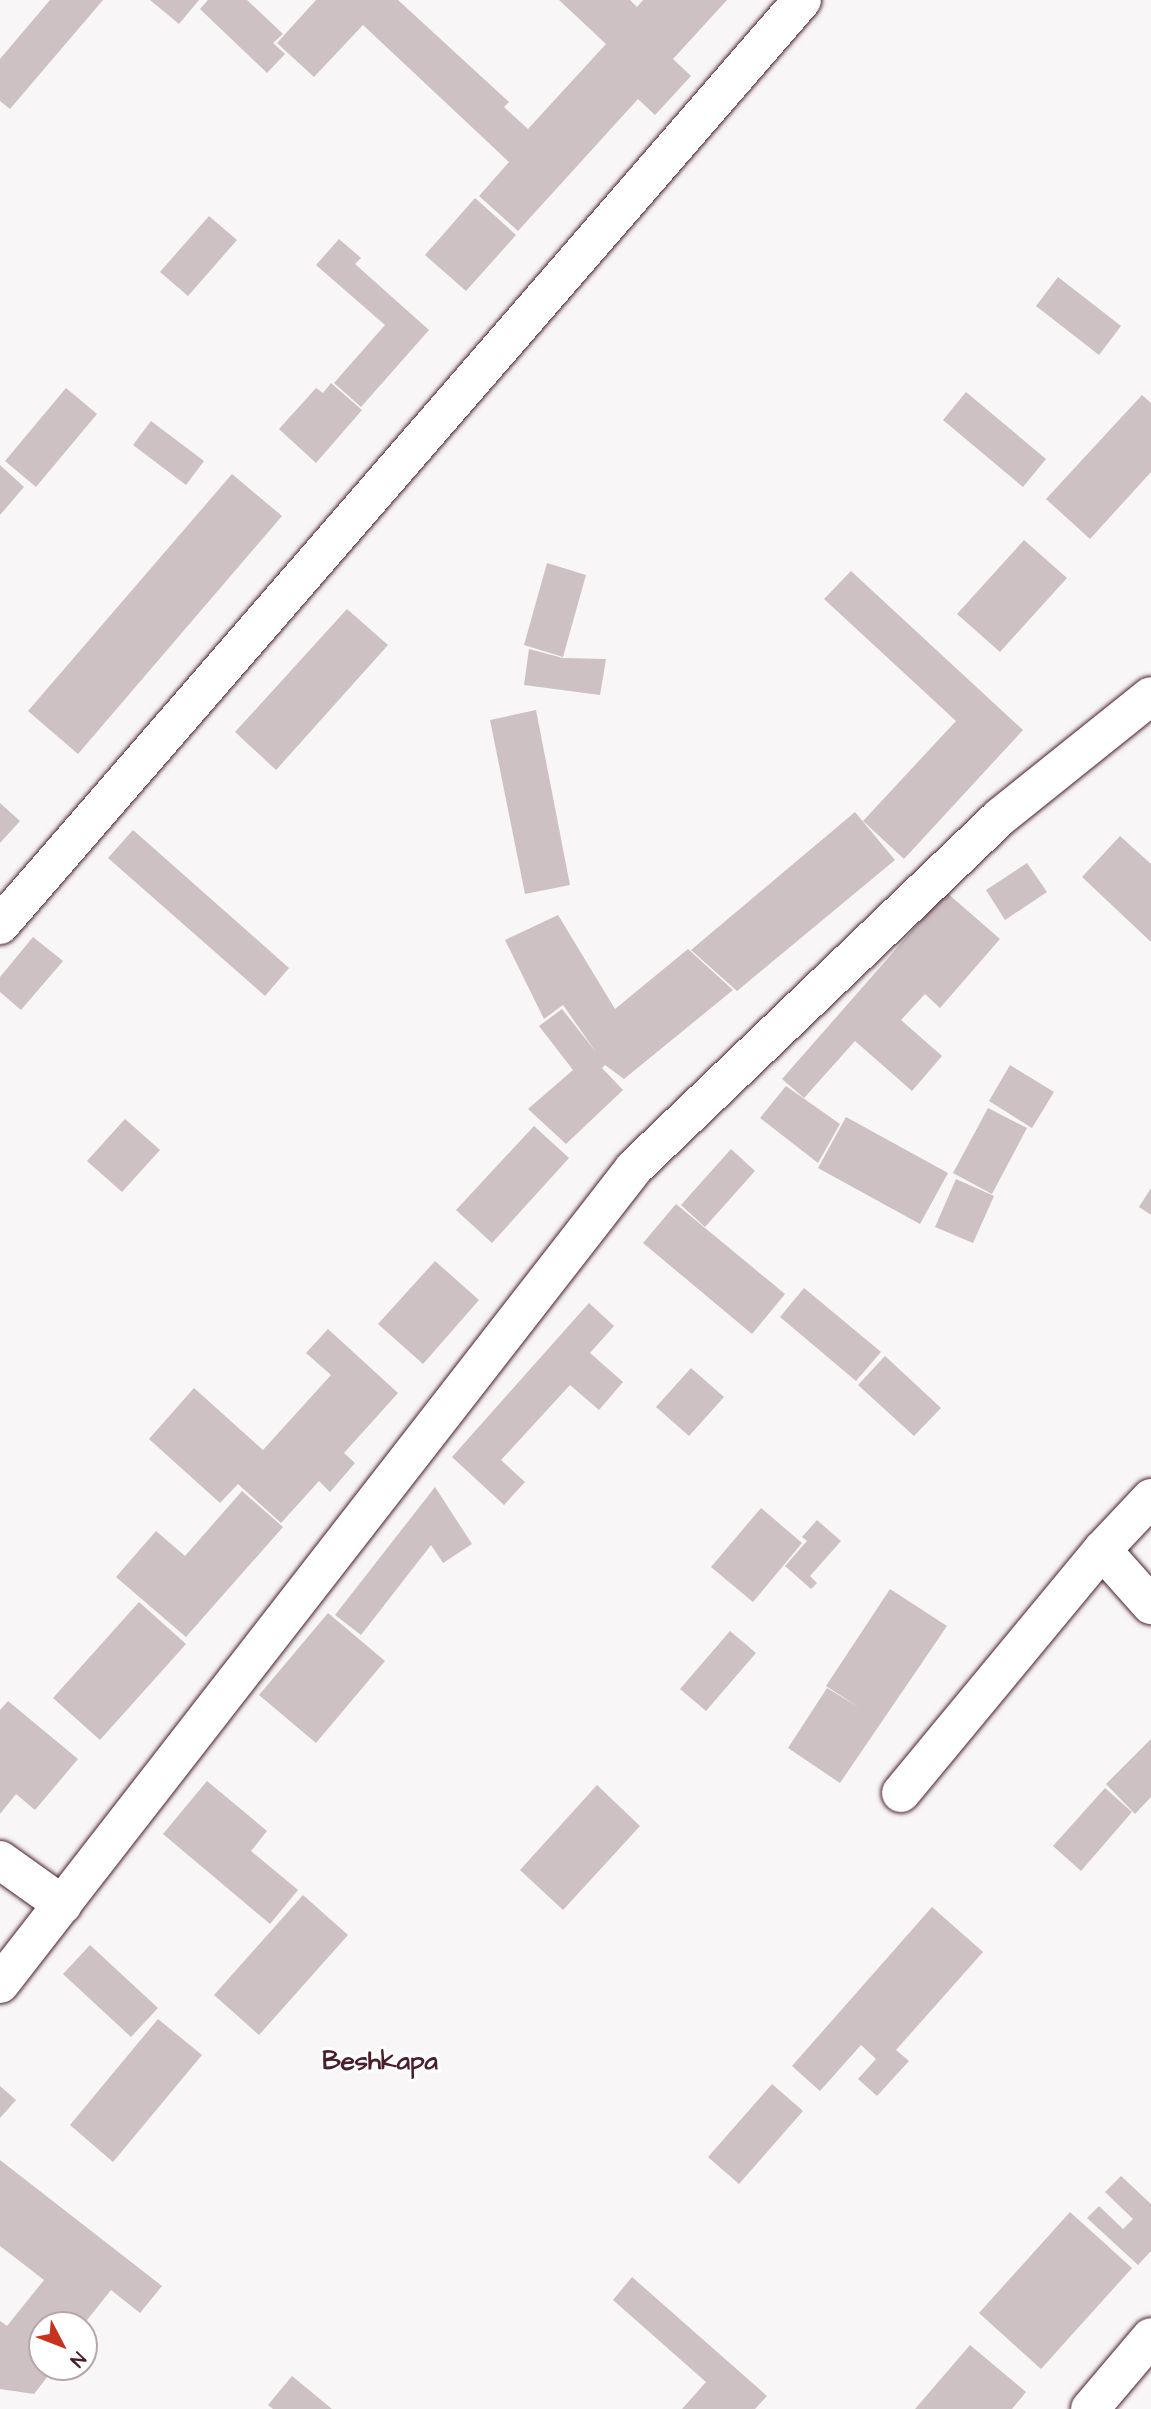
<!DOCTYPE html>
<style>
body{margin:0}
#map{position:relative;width:1151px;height:2409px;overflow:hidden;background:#f8f6f7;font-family:"Architects Daughter",sans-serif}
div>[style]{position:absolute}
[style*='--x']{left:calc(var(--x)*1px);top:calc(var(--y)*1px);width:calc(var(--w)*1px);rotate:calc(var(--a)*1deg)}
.building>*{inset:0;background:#cdc1c4}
.roads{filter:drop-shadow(0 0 2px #4a1f2b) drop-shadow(0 0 2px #4a1f2b)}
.street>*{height:38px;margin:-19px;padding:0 19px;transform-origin:19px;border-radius:19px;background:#fff}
span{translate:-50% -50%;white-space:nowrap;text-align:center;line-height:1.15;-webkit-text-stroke:6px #fff;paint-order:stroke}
.quarter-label{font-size:26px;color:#4a1f2b;font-weight:700}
.north{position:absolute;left:28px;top:2311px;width:70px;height:70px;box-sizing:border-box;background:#fff;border:2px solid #b7a5aa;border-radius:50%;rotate:132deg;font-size:19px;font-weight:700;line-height:28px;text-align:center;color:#4a1f2b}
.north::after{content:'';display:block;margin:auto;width:24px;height:32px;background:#c8321e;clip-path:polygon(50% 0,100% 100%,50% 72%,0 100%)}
</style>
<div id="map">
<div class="building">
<div style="clip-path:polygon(50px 0,103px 0,10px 109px,0 101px,0 59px)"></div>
<div style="clip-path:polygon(150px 0,199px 0,179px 24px)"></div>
<div style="clip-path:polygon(208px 0,247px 0,283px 34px,273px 43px,285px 54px,267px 73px,200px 9px)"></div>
<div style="clip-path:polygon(316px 0,398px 0,509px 102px,504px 107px,528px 129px,606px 44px,559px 0,630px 0,637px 7px,643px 0,727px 0,673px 59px,691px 76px,655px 115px,638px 99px,518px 231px,479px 196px,509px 162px,363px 25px,314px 77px,277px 43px)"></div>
<div style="clip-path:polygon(475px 198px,516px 235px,466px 291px,425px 255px)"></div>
<div style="clip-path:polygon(209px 216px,237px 240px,188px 296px,160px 272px)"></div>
<div style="clip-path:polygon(339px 239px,361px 258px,355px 264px,429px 330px,361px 407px,334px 383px,385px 325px,316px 265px)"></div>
<div style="clip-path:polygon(1058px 277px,1121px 326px,1099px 355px,1036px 306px)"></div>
<div style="clip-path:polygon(331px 383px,362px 410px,316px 463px,279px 429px,316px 388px,323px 393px)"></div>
<div style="clip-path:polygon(66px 388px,97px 414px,36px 487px,5px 461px)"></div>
<div style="clip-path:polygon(966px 392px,1046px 459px,1023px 487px,943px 420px)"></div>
<div style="clip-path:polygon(1142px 395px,1151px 403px,1151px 472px,1090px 539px,1046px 499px)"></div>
<div style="clip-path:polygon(151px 421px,204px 461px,186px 485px,133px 445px)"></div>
<div style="clip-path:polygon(0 465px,24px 487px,0 515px)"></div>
<div style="clip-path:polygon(232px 474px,282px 516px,78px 754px,28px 711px)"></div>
<div style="clip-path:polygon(1024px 540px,1067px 578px,1000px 652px,957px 614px)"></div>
<div style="clip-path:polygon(547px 563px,586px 575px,563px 657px,524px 645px)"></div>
<div style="clip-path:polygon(851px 571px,1023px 730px,904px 859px,863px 821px,956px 721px,824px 599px)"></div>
<div style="clip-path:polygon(347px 609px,388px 645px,276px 770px,235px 732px)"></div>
<div style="clip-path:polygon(529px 649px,563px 658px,606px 659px,600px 695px,524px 685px)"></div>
<div style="clip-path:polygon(536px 710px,570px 885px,525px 894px,490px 720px)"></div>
<div style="clip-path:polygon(0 803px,20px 821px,0 843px)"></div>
<div style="clip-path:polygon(855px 812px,895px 860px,737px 991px,691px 950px)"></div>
<div style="clip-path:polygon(133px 830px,289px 968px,265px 996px,108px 858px)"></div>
<div style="clip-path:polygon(1120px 836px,1151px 864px,1151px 942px,1082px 877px)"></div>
<div style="clip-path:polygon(1027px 863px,1047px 892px,1005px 920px,986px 890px)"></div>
<div style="clip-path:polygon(946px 892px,1000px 939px,940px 1008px,925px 994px,901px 1020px,942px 1056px,912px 1091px,855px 1041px,804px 1098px,782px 1079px)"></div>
<div style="clip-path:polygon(558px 915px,615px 1009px,688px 949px,733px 990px,624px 1079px,605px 1065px,602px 1068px,623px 1090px,566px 1144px,528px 1109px,573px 1070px,539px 1026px,562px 1009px,596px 1052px,563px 1005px,544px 1019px,505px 940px)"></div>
<div style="clip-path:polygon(33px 937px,63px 961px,21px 1010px,0 992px,0 977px)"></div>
<div style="clip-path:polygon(1010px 1065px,1054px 1092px,1032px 1128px,989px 1101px)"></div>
<div style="clip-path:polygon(786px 1086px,840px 1124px,818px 1163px,760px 1118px)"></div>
<div style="clip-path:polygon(988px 1108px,1027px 1128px,992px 1194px,953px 1173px)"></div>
<div style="clip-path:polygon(846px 1117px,948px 1173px,920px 1224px,818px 1168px)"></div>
<div style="clip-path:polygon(125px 1119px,160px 1150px,122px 1192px,87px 1161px)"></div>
<div style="clip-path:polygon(534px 1126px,569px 1158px,492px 1243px,456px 1210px)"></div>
<div style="clip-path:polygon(731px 1149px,755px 1171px,705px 1227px,681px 1205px)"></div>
<div style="clip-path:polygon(956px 1179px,994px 1196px,973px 1243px,935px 1227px)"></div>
<div style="clip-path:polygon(1151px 1188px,1151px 1215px,1139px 1207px)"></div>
<div style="clip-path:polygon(676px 1204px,785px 1294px,752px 1334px,643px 1243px)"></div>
<div style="clip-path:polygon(435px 1261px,479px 1300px,423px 1364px,378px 1324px)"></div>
<div style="clip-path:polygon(804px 1288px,881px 1352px,856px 1381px,780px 1317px)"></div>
<div style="clip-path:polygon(589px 1303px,614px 1326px,590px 1353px,623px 1382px,599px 1410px,570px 1385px,501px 1460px,525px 1482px,504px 1505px,452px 1457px)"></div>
<div style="clip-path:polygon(328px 1329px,398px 1393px,344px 1453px,355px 1463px,330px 1492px,319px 1481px,281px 1523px,238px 1484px,220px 1503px,149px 1439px,194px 1388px,263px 1450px,331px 1375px,306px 1353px)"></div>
<div style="clip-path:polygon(885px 1356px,941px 1408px,914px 1436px,858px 1385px)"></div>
<div style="clip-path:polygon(691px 1368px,724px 1397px,689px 1436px,656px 1407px)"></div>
<div style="clip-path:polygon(435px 1487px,472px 1544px,443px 1563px,431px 1545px,361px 1635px,335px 1615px)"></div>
<div style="clip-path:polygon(242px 1491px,283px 1527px,186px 1637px,116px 1577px,156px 1531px,185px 1556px)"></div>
<div style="clip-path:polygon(761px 1508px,802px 1543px,753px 1602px,711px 1567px)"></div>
<div style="clip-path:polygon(817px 1520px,841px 1541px,810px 1576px,817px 1583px,811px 1589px,785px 1566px,807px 1541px,802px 1537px)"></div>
<div style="clip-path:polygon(890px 1589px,947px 1626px,840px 1783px,788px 1748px,827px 1688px,860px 1708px,826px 1686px)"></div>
<div style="clip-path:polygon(139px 1602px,186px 1644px,100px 1740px,53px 1698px)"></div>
<div style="clip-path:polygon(328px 1613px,385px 1661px,316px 1743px,259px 1695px)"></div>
<div style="clip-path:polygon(730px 1631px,756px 1653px,706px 1711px,680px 1689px)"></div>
<div style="clip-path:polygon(8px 1701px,78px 1759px,35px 1810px,16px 1794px,0 1814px,0 1710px)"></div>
<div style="clip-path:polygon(1151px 1739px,1151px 1797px,1135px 1814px,1106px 1784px)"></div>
<div style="clip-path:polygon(207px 1781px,267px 1831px,251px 1851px,298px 1890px,270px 1924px,163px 1834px)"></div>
<div style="clip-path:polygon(597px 1785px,640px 1826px,563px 1910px,520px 1870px)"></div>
<div style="clip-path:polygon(1105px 1788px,1132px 1812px,1081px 1871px,1053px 1846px)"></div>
<div style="clip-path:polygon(303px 1895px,348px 1935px,259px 2035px,214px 1995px)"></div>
<div style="clip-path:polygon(932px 1907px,983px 1952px,896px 2050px,909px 2061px,877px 2096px,858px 2079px,876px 2059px,861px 2045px,820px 2091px,792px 2066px)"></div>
<div style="clip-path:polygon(90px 1945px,158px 2008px,131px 2037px,63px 1974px)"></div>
<div style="clip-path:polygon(158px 2019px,202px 2055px,113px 2162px,70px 2125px)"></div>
<div style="clip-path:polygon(772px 2084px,803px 2111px,739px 2184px,708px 2157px)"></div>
<div style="clip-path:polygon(0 2086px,16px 2100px,0 2118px)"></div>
<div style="clip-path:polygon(0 2160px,162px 2286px,140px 2313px,111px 2290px,83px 2325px,42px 2325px,42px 2367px,55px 2367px,34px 2394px,0 2389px,0 2321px,7px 2326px,44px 2280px,0 2246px)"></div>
<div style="clip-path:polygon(1121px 2176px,1151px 2204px,1151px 2251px,1138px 2265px,1087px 2218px,1099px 2206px,1123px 2229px,1133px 2219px,1105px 2192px)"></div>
<div style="clip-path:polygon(1070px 2212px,1132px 2268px,1041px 2369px,979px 2313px)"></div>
<div style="clip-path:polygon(632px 2277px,767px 2396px,755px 2409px,682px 2409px,706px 2382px,613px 2300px)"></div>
<div style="clip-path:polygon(970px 2345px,1026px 2392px,1012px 2409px,915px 2409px)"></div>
<div style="clip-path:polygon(292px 2376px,332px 2409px,273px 2409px,268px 2405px)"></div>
</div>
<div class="roads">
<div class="street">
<div style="--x:0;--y:925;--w:1224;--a:-49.07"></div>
<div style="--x:1151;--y:1498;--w:71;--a:133.3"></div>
<div style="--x:1102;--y:1550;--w:74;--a:48.3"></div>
<div style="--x:901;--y:1793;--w:315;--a:-50.4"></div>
<div style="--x:0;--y:1860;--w:77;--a:35.5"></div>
<div style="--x:0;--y:1984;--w:1033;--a:-52.15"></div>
<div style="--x:634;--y:1168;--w:507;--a:-43.8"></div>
<div style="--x:1000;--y:817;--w:193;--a:-38.7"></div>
<div style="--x:1090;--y:2409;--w:94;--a:-49.7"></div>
</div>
</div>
<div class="quarter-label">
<span style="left:380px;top:2062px">Beshkapa</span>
</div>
<div class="north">N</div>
</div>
